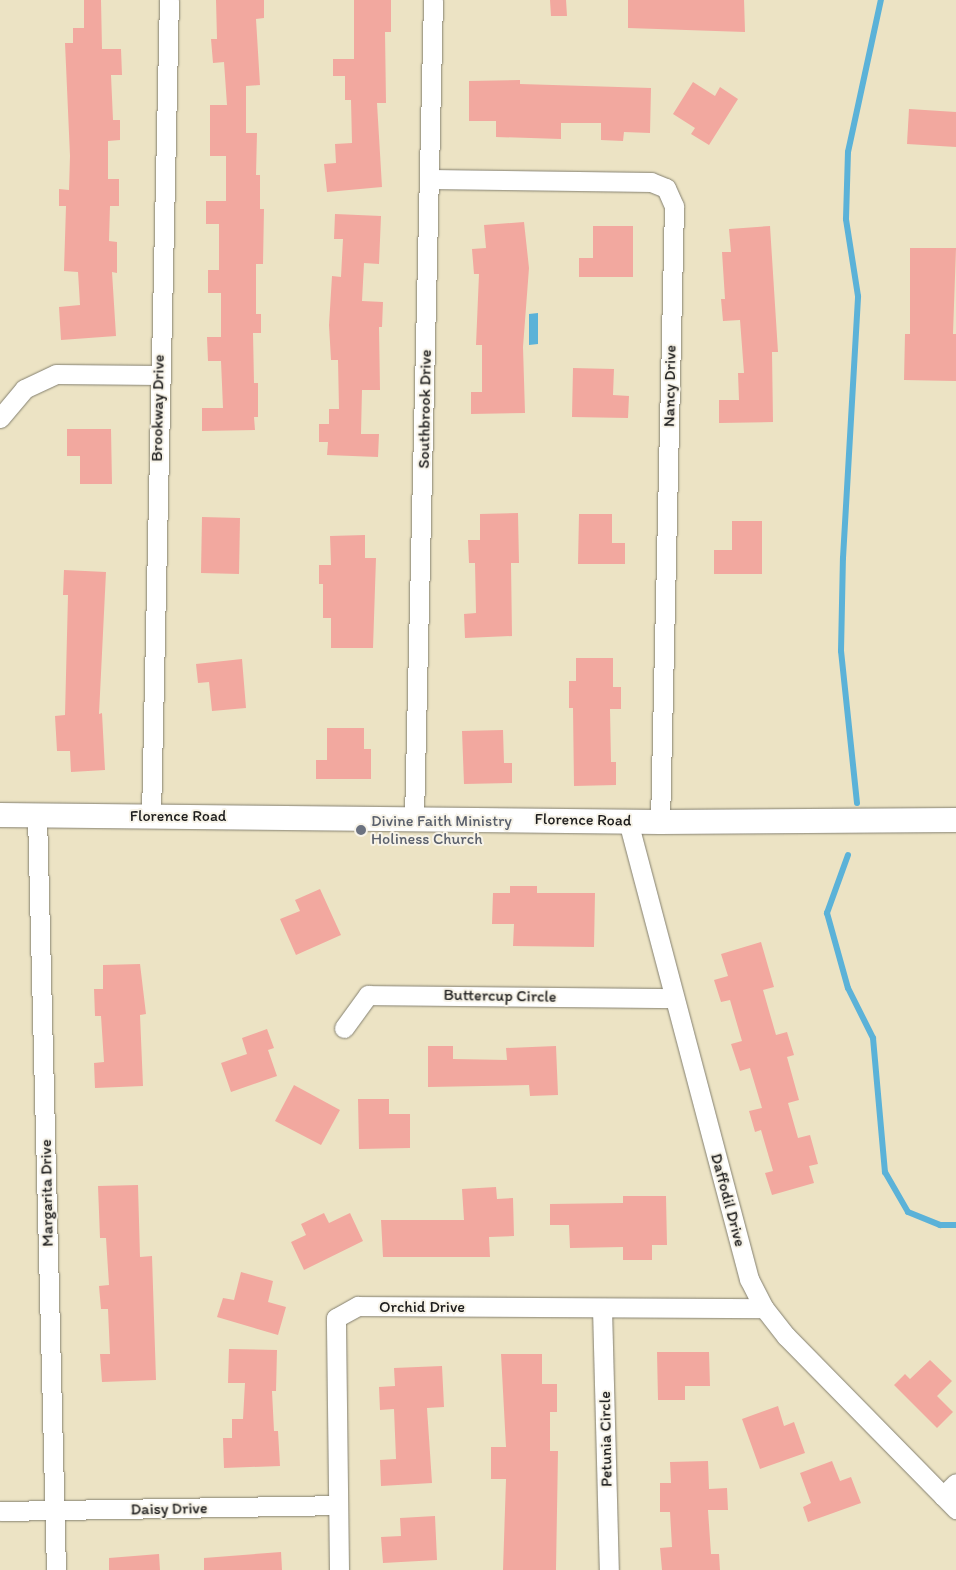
<!DOCTYPE html>
<style>
body{margin:0}
#map{position:relative;width:956px;height:1570px;overflow:hidden;background:#ece3c4;font-family:Itim,sans-serif}
div>[style]{position:absolute}
[style*='--x']{left:calc(var(--x)*1px);top:calc(var(--y)*1px);width:calc(var(--w)*1px);rotate:calc(var(--a)*1deg)}
.water>*{inset:0;background:#5bb2d8}
.stream>*{height:6px;margin:-3px;padding:0 3px;transform-origin:3px;border-radius:3px;background:#5bb2d8}
.building>*{inset:0;background:#f2a89f}
.roads{filter:drop-shadow(0 0 1px #848070) drop-shadow(0 0 1px #848070)}
.minor>*{height:19px;margin:-9.5px;padding:0 9.5px;transform-origin:9.5px;border-radius:9.5px;background:#fff}
.tertiary>*{height:24px;margin:-12px;padding:0 12px;transform-origin:12px;border-radius:12px;background:#fff}
.dots>*{width:14px;height:14px;translate:-50% -50%;box-sizing:border-box;border:2px solid #f7f3e8;border-radius:50%}
span{translate:-50% -50%;white-space:nowrap;text-align:center;line-height:1.15;-webkit-text-stroke:4px #f7f3e8;paint-order:stroke}
.street-label{font-size:16px;color:#1c1c1c}
.worship-label{font-size:16px;color:#5b616d}
.left{translate:0 -50%;text-align:left}
</style>
<div id="map">
<div class="water">
<div style="clip-path:polygon(538px 313px,538px 344px,529px 345px,529px 314px)"></div>
</div>
<div class="stream">
<div style="--x:857;--y:803;--w:153;--a:-96"></div>
<div style="--x:841;--y:651;--w:93;--a:-88.8"></div>
<div style="--x:843;--y:558;--w:262;--a:-86.7"></div>
<div style="--x:858;--y:296;--w:78;--a:-98.9"></div>
<div style="--x:846;--y:219;--w:67;--a:-88.3"></div>
<div style="--x:848;--y:152;--w:156;--a:-77.8"></div>
<div style="--x:848;--y:855;--w:62;--a:109.9"></div>
<div style="--x:827;--y:913;--w:78;--a:74.4"></div>
<div style="--x:848;--y:988;--w:56;--a:63.4"></div>
<div style="--x:873;--y:1038;--w:135;--a:84.9"></div>
<div style="--x:885;--y:1172;--w:46;--a:60.1"></div>
<div style="--x:908;--y:1212;--w:35;--a:22"></div>
<div style="--x:940;--y:1225;--w:16;--a:0"></div>
</div>
<div class="building">
<div style="clip-path:polygon(84px 0,101px 0,102px 49px,121px 49px,122px 75px,111px 75px,113px 120px,120px 120px,120px 140px,108px 141px,108px 179px,119px 179px,119px 206px,110px 206px,109px 241px,117px 242px,117px 273px,112px 272px,116px 336px,61px 340px,59px 307px,80px 305px,78px 272px,64px 271px,66px 206px,59px 206px,59px 189px,69px 190px,70px 156px,65px 43px,73px 43px,73px 28px,84px 28px)"></div>
<div style="clip-path:polygon(216px 0,264px 0,264px 18px,256px 19px,260px 85px,246px 86px,246px 133px,257px 133px,256px 175px,260px 175px,260px 209px,264px 209px,263px 264px,256px 264px,256px 314px,261px 314px,261px 333px,253px 333px,254px 383px,258px 383px,258px 417px,254px 417px,255px 430px,202px 431px,202px 408px,223px 408px,221px 361px,208px 361px,207px 337px,221px 337px,221px 293px,208px 293px,208px 270px,219px 270px,219px 224px,206px 224px,206px 201px,226px 201px,226px 156px,210px 156px,210px 105px,227px 105px,224px 62px,213px 63px,211px 39px,217px 39px)"></div>
<div style="clip-path:polygon(354px 0,391px 0,391px 32px,385px 32px,386px 103px,377px 103px,382px 187px,327px 192px,324px 164px,336px 163px,335px 144px,352px 143px,351px 100px,345px 100px,345px 76px,333px 76px,333px 59px,354px 59px)"></div>
<div style="clip-path:polygon(550px 0,566px 0,567px 16px,551px 16px)"></div>
<div style="clip-path:polygon(628px 0,744px 0,745px 32px,628px 28px)"></div>
<div style="clip-path:polygon(520px 80px,520px 84px,651px 88px,650px 133px,624px 132px,623px 141px,601px 140px,601px 123px,561px 123px,561px 139px,496px 137px,496px 121px,469px 121px,469px 81px)"></div>
<div style="clip-path:polygon(693px 82px,715px 96px,720px 87px,738px 99px,709px 145px,691px 134px,695px 128px,673px 114px)"></div>
<div style="clip-path:polygon(909px 109px,956px 112px,956px 147px,907px 144px)"></div>
<div style="clip-path:polygon(335px 214px,381px 216px,379px 264px,364px 263px,362px 301px,383px 302px,382px 327px,379px 327px,380px 390px,362px 390px,361px 434px,379px 434px,378px 457px,327px 455px,328px 442px,319px 442px,319px 424px,329px 424px,329px 409px,339px 409px,338px 360px,331px 360px,329px 325px,332px 276px,341px 277px,343px 239px,334px 239px)"></div>
<div style="clip-path:polygon(524px 222px,529px 268px,523px 347px,525px 413px,471px 414px,471px 392px,482px 392px,482px 345px,476px 345px,479px 274px,474px 274px,472px 249px,486px 248px,484px 225px)"></div>
<div style="clip-path:polygon(593px 226px,633px 226px,633px 277px,579px 277px,579px 258px,593px 258px)"></div>
<div style="clip-path:polygon(770px 226px,778px 352px,772px 352px,773px 422px,719px 423px,719px 400px,739px 400px,738px 373px,744px 373px,740px 320px,723px 321px,721px 299px,725px 299px,722px 252px,731px 252px,729px 229px)"></div>
<div style="clip-path:polygon(910px 248px,956px 248px,953px 334px,956px 334px,956px 381px,904px 380px,905px 334px,910px 334px)"></div>
<div style="clip-path:polygon(573px 368px,614px 369px,613px 395px,629px 396px,628px 418px,572px 417px)"></div>
<div style="clip-path:polygon(67px 429px,111px 429px,112px 484px,80px 484px,80px 456px,67px 456px)"></div>
<div style="clip-path:polygon(518px 513px,519px 563px,511px 563px,512px 636px,465px 638px,464px 614px,476px 613px,475px 563px,469px 563px,468px 540px,480px 540px,480px 514px)"></div>
<div style="clip-path:polygon(579px 514px,612px 514px,612px 543px,625px 543px,625px 564px,578px 564px)"></div>
<div style="clip-path:polygon(202px 517px,240px 518px,239px 574px,201px 573px)"></div>
<div style="clip-path:polygon(732px 521px,762px 521px,762px 574px,714px 574px,714px 550px,732px 550px)"></div>
<div style="clip-path:polygon(365px 535px,365px 558px,376px 558px,373px 648px,331px 648px,331px 618px,323px 618px,323px 584px,319px 584px,319px 565px,331px 565px,330px 536px)"></div>
<div style="clip-path:polygon(64px 570px,106px 572px,99px 714px,102px 713px,105px 770px,71px 772px,70px 751px,57px 751px,55px 716px,65px 715px,68px 595px,63px 595px)"></div>
<div style="clip-path:polygon(576px 658px,613px 658px,613px 687px,621px 687px,621px 709px,610px 709px,611px 762px,616px 762px,616px 785px,574px 786px,573px 708px,569px 708px,569px 681px,576px 681px)"></div>
<div style="clip-path:polygon(242px 659px,246px 708px,212px 711px,209px 682px,198px 683px,196px 664px)"></div>
<div style="clip-path:polygon(327px 728px,364px 728px,364px 749px,371px 749px,371px 779px,316px 779px,316px 760px,327px 760px)"></div>
<div style="clip-path:polygon(503px 730px,504px 763px,512px 763px,512px 783px,464px 784px,462px 731px)"></div>
<div style="clip-path:polygon(510px 886px,537px 886px,537px 893px,595px 893px,594px 947px,513px 946px,514px 924px,492px 924px,493px 893px,510px 893px)"></div>
<div style="clip-path:polygon(320px 889px,341px 935px,296px 955px,280px 919px,300px 911px,295px 900px)"></div>
<div style="clip-path:polygon(761px 942px,774px 987px,763px 990px,776px 1035px,787px 1032px,794px 1055px,787px 1057px,799px 1100px,788px 1103px,798px 1138px,810px 1135px,818px 1164px,809px 1166px,814px 1183px,772px 1195px,765px 1173px,773px 1171px,761px 1130px,755px 1132px,749px 1111px,762px 1108px,750px 1068px,740px 1071px,731px 1044px,742px 1041px,730px 1000px,721px 1002px,714px 980px,728px 976px,721px 954px)"></div>
<div style="clip-path:polygon(140px 964px,146px 1014px,140px 1015px,143px 1086px,95px 1088px,94px 1063px,104px 1062px,101px 1016px,95px 1016px,94px 989px,103px 989px,103px 965px)"></div>
<div style="clip-path:polygon(267px 1029px,274px 1048px,268px 1050px,277px 1076px,231px 1092px,221px 1063px,247px 1054px,242px 1038px)"></div>
<div style="clip-path:polygon(428px 1046px,453px 1046px,453px 1059px,507px 1060px,506px 1048px,556px 1046px,558px 1095px,530px 1096px,529px 1085px,428px 1087px)"></div>
<div style="clip-path:polygon(294px 1085px,340px 1110px,321px 1145px,275px 1121px)"></div>
<div style="clip-path:polygon(358px 1099px,389px 1099px,389px 1114px,410px 1114px,410px 1148px,359px 1149px)"></div>
<div style="clip-path:polygon(138px 1185px,140px 1257px,152px 1256px,156px 1380px,102px 1382px,100px 1354px,110px 1354px,108px 1309px,101px 1309px,99px 1286px,109px 1285px,106px 1238px,100px 1238px,98px 1186px)"></div>
<div style="clip-path:polygon(496px 1187px,497px 1199px,513px 1198px,514px 1236px,489px 1237px,490px 1257px,383px 1257px,381px 1220px,464px 1220px,462px 1189px)"></div>
<div style="clip-path:polygon(623px 1196px,666px 1196px,667px 1245px,652px 1245px,652px 1260px,623px 1260px,623px 1247px,570px 1248px,569px 1225px,550px 1225px,550px 1204px,623px 1203px)"></div>
<div style="clip-path:polygon(324px 1213px,329px 1223px,350px 1213px,363px 1241px,304px 1270px,291px 1242px,306px 1235px,301px 1224px)"></div>
<div style="clip-path:polygon(241px 1272px,273px 1281px,268px 1302px,286px 1307px,278px 1335px,217px 1317px,223px 1298px,234px 1300px)"></div>
<div style="clip-path:polygon(229px 1349px,277px 1350px,276px 1391px,272px 1391px,274px 1431px,278px 1431px,280px 1466px,224px 1468px,223px 1438px,232px 1438px,232px 1419px,243px 1419px,245px 1383px,228px 1383px)"></div>
<div style="clip-path:polygon(657px 1352px,709px 1352px,710px 1386px,685px 1386px,685px 1400px,658px 1400px)"></div>
<div style="clip-path:polygon(501px 1354px,542px 1354px,542px 1384px,557px 1384px,557px 1412px,550px 1412px,550px 1451px,558px 1451px,556px 1570px,503px 1570px,506px 1479px,491px 1479px,491px 1447px,506px 1447px)"></div>
<div style="clip-path:polygon(930px 1360px,952px 1381px,937px 1396px,953px 1412px,937px 1428px,894px 1385px,905px 1374px,910px 1379px)"></div>
<div style="clip-path:polygon(442px 1366px,444px 1407px,427px 1408px,432px 1483px,381px 1486px,380px 1460px,396px 1459px,394px 1409px,380px 1410px,379px 1387px,395px 1386px,394px 1368px)"></div>
<div style="clip-path:polygon(778px 1406px,784px 1426px,794px 1422px,805px 1453px,760px 1469px,742px 1419px)"></div>
<div style="clip-path:polygon(708px 1461px,709px 1489px,727px 1488px,728px 1510px,708px 1510px,711px 1554px,719px 1554px,720px 1570px,662px 1570px,660px 1548px,672px 1547px,670px 1512px,660px 1512px,660px 1483px,671px 1483px,670px 1462px)"></div>
<div style="clip-path:polygon(832px 1461px,840px 1481px,851px 1477px,861px 1503px,808px 1522px,803px 1507px,811px 1503px,800px 1473px)"></div>
<div style="clip-path:polygon(435px 1516px,437px 1560px,383px 1563px,381px 1537px,401px 1536px,400px 1518px)"></div>
<div style="clip-path:polygon(281px 1552px,282px 1570px,204px 1570px,204px 1558px)"></div>
<div style="clip-path:polygon(159px 1554px,160px 1570px,109px 1570px,109px 1558px)"></div>
</div>
<div class="roads">
<div class="minor">
<div style="--x:431;--y:179;--w:220;--a:0.8"></div>
<div style="--x:651;--y:182;--w:16;--a:22"></div>
<div style="--x:666;--y:188;--w:20;--a:66"></div>
<div style="--x:674;--y:206;--w:616;--a:91.3"></div>
<div style="--x:0;--y:418;--w:38;--a:-50"></div>
<div style="--x:24;--y:389;--w:35;--a:-25"></div>
<div style="--x:56;--y:374;--w:103;--a:0.6"></div>
<div style="--x:37;--y:815;--w:755;--a:88.56"></div>
<div style="--x:151;--y:816;--w:816;--a:-88.74"></div>
<div style="--x:414;--y:818;--w:818;--a:-88.67"></div>
<div style="--x:628;--y:821;--w:474;--a:75.2"></div>
<div style="--x:749;--y:1279;--w:33;--a:63"></div>
<div style="--x:764;--y:1308;--w:36;--a:52"></div>
<div style="--x:786;--y:1336;--w:243;--a:45.5"></div>
<div style="--x:344;--y:1028;--w:41;--a:-54"></div>
<div style="--x:368;--y:995;--w:305;--a:0.6"></div>
<div style="--x:602;--y:1308;--w:262;--a:88.5"></div>
<div style="--x:943;--y:1496;--w:18;--a:-45"></div>
<div style="--x:0;--y:1511;--w:338;--a:-1"></div>
<div style="--x:339;--y:1570;--w:252;--a:-90.7"></div>
<div style="--x:336;--y:1318;--w:25;--a:-29"></div>
<div style="--x:358;--y:1306;--w:406;--a:0.3"></div>
</div>
<div class="tertiary">
<div style="--x:0;--y:815;--w:660;--a:0.61"></div>
<div style="--x:660;--y:822;--w:296;--a:-0.4"></div>
</div>
</div>
<div class="dots">
<div style="left:361px;top:830px;background:#6b7280"></div>
</div>
<div class="street-label">
<span style="left:670px;top:386px;rotate:-89deg">Nancy Drive</span>
<span style="left:158px;top:408px;rotate:-89deg">Brookway Drive</span>
<span style="left:425px;top:409px;rotate:-89deg">Southbrook Drive</span>
<span style="left:178px;top:816px">Florence Road</span>
<span style="left:583px;top:820px;rotate:1deg">Florence Road</span>
<span style="left:500px;top:996px;rotate:1deg">Buttercup Circle</span>
<span style="left:47px;top:1193px;rotate:-91deg">Margarita Drive</span>
<span style="left:728px;top:1200px;rotate:75deg">Daffodil Drive</span>
<span style="left:422px;top:1307px">Orchid Drive</span>
<span style="left:606px;top:1439px;rotate:-91deg">Petunia Circle</span>
<span style="left:169px;top:1509px;rotate:-1deg">Daisy Drive</span>
</div>
<div class="worship-label">
<span class="left" style="left:371px;top:830px">Divine Faith Ministry<br>Holiness Church</span>
</div>
</div>
